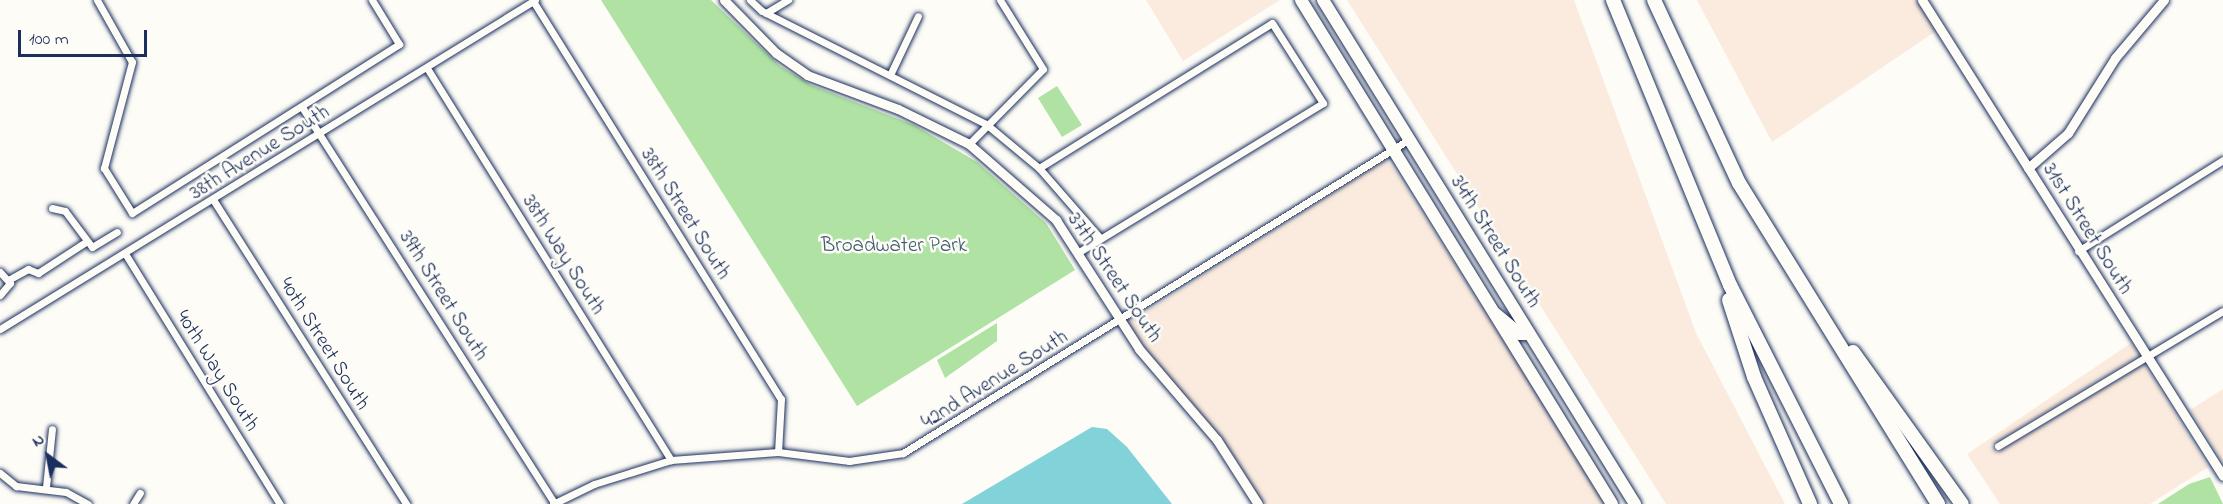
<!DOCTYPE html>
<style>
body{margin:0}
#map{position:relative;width:2223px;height:504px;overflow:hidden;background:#fdfcf7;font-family:"Indie Flower",sans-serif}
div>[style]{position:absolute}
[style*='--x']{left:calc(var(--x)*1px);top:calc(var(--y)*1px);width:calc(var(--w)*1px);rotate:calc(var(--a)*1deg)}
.built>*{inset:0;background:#fbebde}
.green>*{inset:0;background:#afe2a3}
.water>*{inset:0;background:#81d2d9}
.roads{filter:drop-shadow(0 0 2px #1b2f5e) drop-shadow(0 0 2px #1b2f5e)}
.minor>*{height:7px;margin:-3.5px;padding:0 3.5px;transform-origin:3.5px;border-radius:3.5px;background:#fdfcf7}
.tertiary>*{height:9px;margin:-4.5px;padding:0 4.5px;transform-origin:4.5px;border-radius:4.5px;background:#fdfcf7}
.trunk>*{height:12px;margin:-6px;padding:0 6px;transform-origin:6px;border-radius:6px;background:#fdfcf7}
.motorway>*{height:14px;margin:-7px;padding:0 7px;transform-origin:7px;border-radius:7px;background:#fdfcf7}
span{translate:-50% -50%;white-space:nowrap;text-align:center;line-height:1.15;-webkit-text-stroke:5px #fdfcf7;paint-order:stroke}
.street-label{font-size:21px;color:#1b2f5e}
.park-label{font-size:21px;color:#405c6f}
.north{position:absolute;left:18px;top:426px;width:60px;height:60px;-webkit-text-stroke:4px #fdfcf7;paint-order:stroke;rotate:328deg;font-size:16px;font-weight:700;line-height:24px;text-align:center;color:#1b2f5e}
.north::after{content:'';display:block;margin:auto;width:21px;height:27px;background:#1b2f5e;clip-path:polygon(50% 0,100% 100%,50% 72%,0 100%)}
.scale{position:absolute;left:18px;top:30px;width:129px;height:27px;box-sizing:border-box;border:3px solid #1b2f5e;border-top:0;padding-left:8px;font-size:18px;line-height:21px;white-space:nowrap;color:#1b2f5e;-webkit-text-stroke:4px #fdfcf7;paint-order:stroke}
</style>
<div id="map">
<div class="built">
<div style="clip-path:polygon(1146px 0,1280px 0,1183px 61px)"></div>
<div style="clip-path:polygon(1347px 0,1574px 0,1696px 333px,1785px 504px,1666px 504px)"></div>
<div style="clip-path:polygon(1697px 0,1917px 0,1936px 31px,1772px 142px)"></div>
<div style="clip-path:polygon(1386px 160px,1394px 169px,1607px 504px,1263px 504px,1221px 437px,1163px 373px,1128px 323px)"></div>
<div style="clip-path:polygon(2131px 343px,2139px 355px,1991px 445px,1997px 453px,2144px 364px,2208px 467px,2150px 504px,2000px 504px,1967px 454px)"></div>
<div style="clip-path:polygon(2223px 389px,2223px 462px,2190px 410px)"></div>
</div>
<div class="green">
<div style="clip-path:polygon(601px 0,711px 0,780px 66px,811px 85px,914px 125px,977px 162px,1046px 223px,1075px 270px,857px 406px)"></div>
<div style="clip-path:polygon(1057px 86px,1082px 125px,1062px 137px,1038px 98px)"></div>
<div style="clip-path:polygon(997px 323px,997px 341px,945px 378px,937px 360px)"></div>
<div style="clip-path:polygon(2210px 477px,2223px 504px,2158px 504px,2189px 484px)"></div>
</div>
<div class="water">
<div style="clip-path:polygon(1092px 427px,1107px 429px,1127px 447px,1172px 504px,962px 504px)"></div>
</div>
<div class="roads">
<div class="minor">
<div style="--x:97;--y:0;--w:71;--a:60.6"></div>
<div style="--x:132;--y:62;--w:110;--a:104.8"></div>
<div style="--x:104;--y:168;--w:53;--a:58.1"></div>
<div style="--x:132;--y:213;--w:316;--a:-32.3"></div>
<div style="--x:399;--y:44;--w:52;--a:-121.5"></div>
<div style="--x:750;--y:0;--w:16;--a:43"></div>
<div style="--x:762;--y:11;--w:251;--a:26.8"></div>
<div style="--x:986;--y:124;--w:69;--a:39.7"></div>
<div style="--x:1039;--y:168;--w:93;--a:48.9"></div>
<div style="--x:533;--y:1;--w:469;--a:58.1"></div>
<div style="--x:781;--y:399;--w:53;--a:93.2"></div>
<div style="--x:766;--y:13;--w:26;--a:-31"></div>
<div style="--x:427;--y:68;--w:462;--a:58.1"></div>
<div style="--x:890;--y:75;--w:65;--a:-64.6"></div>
<div style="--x:302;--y:107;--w:469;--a:57.5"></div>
<div style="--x:969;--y:144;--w:105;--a:-45.4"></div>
<div style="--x:1043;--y:69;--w:81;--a:-121.9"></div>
<div style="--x:1039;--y:168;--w:274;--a:-31.9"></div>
<div style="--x:1272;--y:23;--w:95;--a:57.5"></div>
<div style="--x:1323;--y:103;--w:286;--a:148.6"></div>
<div style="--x:214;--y:201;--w:359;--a:57.6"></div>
<div style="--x:52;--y:208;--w:13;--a:13"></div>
<div style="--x:65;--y:211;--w:45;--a:53.1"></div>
<div style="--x:92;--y:247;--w:29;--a:-31"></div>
<div style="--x:2078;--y:251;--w:171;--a:-32.1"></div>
<div style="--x:126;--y:255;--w:293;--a:58.3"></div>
<div style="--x:0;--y:272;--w:15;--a:48"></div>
<div style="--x:10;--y:283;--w:16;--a:130"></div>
<div style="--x:10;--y:279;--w:21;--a:-29"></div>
<div style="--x:28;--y:269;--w:11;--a:22"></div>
<div style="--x:38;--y:273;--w:55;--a:-33.1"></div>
<div style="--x:0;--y:329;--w:628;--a:-31.59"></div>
<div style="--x:1998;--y:446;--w:262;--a:-31"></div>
<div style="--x:0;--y:473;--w:21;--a:39"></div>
<div style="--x:16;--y:486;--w:50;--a:6.8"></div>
<div style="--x:66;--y:492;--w:25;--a:29"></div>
<div style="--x:46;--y:487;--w:58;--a:-84.1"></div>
<div style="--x:133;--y:504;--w:13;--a:-58"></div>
<div style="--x:553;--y:504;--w:46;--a:-26"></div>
<div style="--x:594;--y:484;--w:81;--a:-17.3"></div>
<div style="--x:671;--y:460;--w:107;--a:-4.3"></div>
<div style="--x:778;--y:452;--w:72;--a:7.2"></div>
<div style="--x:849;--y:461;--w:55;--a:-8.4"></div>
<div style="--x:903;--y:453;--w:594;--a:-31.79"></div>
</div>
<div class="tertiary">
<div style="--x:724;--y:0;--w:74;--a:45.5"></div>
<div style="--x:776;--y:53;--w:38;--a:35"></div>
<div style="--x:807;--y:75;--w:97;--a:20.5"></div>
<div style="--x:898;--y:109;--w:79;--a:26.2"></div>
<div style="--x:969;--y:144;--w:116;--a:41.1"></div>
<div style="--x:1056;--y:220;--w:153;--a:57.2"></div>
<div style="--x:1139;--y:349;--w:120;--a:49.4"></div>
<div style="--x:1217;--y:440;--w:76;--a:57.4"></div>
<div style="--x:1922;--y:0;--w:563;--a:57.69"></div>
<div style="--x:2028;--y:168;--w:53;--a:-41.2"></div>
<div style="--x:2068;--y:133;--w:89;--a:-57.9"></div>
<div style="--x:2115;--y:58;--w:76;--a:-49.8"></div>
</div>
<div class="trunk">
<div style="--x:1301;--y:0;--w:592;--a:58.32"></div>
<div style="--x:1323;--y:0;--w:593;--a:58.24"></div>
<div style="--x:1496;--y:314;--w:31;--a:40"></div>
<div style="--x:1520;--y:334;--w:9;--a:0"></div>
</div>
<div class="motorway">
<div style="--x:1613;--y:0;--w:308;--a:67.7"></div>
<div style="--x:1730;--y:285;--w:246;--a:63.1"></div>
<div style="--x:1654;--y:0;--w:202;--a:65.1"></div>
<div style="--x:1739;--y:183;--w:378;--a:58.2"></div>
<div style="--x:1729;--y:300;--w:81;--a:72"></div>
<div style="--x:1754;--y:377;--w:139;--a:66.2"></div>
<div style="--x:1853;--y:352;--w:187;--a:54.4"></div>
</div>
</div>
<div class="street-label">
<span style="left:260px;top:153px;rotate:-32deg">38th Avenue South</span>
<span style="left:685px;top:214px;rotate:58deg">38th Street South</span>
<span style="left:2087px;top:229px;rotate:58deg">31st Street South</span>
<span style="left:1495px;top:242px;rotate:58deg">34th Street South</span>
<span style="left:563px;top:255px;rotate:58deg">38th Way South</span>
<span style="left:1114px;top:278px;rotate:56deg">37th Street South</span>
<span style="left:443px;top:296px;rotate:58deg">39th Street South</span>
<span style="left:324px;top:344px;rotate:58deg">40th Street South</span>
<span style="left:217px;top:371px;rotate:58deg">40th Way South</span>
<span style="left:995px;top:380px;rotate:-32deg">42nd Avenue South</span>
</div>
<div class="park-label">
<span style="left:894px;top:246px">Broadwater Park</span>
</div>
<div class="north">N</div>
<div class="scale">100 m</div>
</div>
